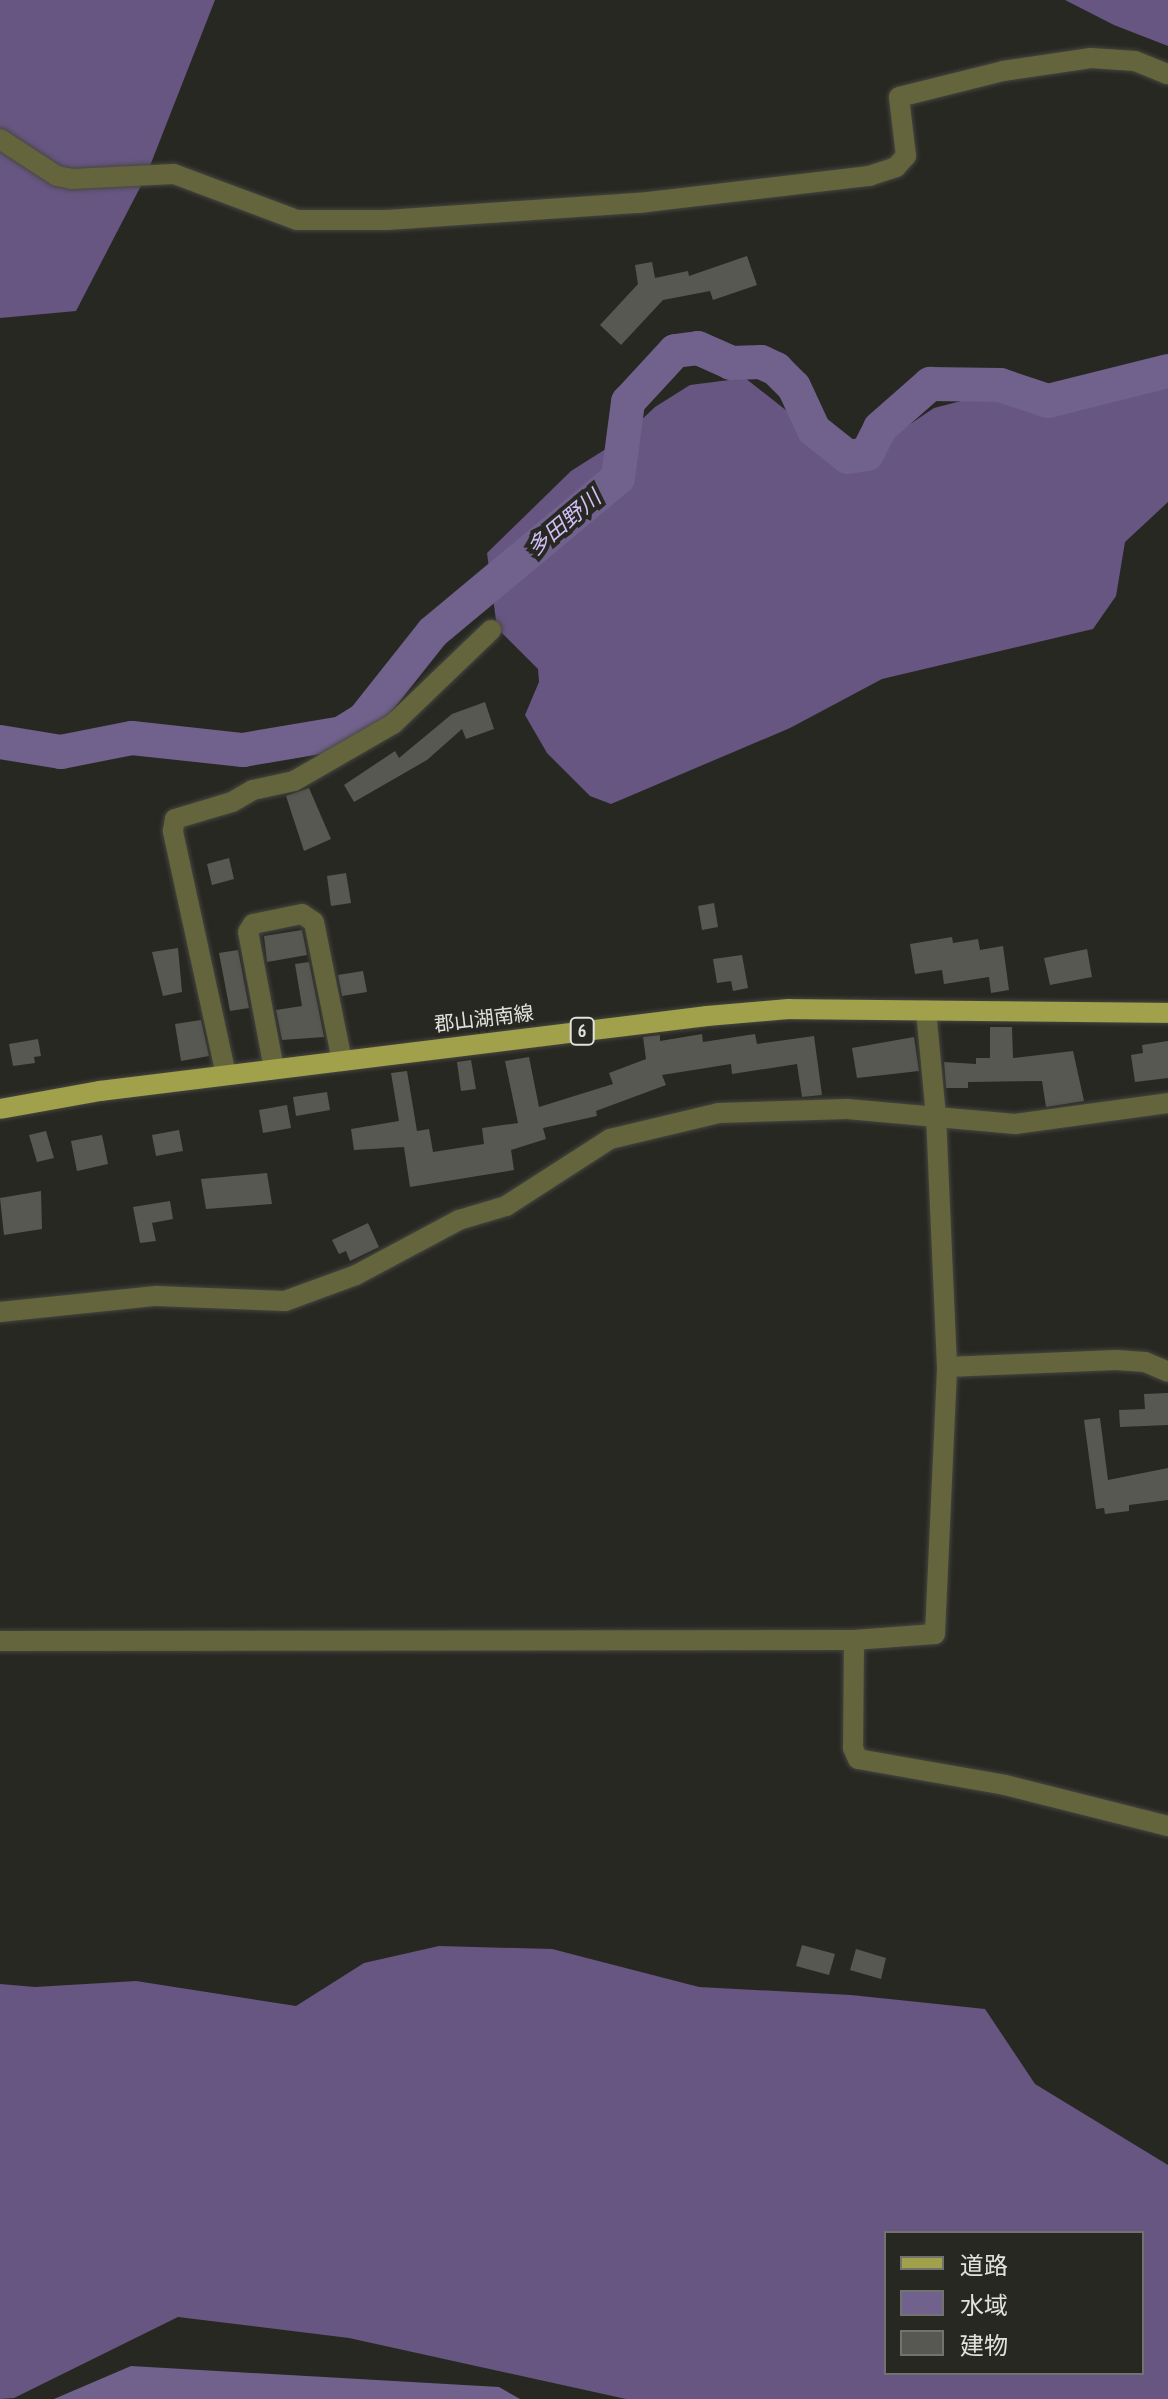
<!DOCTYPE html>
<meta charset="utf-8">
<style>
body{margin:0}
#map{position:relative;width:1168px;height:2399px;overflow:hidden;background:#282823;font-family:"PT Sans Narrow","Noto Sans JP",sans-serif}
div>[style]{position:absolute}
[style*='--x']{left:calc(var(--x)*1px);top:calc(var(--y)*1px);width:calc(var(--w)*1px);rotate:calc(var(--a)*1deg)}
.forest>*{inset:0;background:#665681}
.water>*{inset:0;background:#71628d}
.river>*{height:34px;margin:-17px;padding:0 17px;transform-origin:17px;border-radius:17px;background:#71628d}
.building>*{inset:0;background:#585853}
.roads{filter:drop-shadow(0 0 2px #464641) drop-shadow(0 0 2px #464641)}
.street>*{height:20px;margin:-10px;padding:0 10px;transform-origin:10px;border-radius:10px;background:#64653d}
.primary>*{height:20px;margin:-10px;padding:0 10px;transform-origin:10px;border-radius:10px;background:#a0a14a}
span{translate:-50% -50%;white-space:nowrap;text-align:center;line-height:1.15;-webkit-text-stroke:8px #282823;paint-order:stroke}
.shield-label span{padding:2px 6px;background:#282823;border:2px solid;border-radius:6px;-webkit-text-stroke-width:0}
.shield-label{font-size:18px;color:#e1e2de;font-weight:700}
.street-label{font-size:20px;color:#e1e2de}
.water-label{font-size:22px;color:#d2bff7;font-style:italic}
.legend{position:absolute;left:884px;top:2231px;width:260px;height:144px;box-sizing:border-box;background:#282823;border:2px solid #72726e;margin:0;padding:10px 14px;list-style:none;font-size:24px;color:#e1e2de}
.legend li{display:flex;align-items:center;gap:16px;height:40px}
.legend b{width:40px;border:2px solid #72726e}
</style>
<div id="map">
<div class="forest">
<div style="clip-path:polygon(0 0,215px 0,146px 176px,76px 311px,0 318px)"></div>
<div style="clip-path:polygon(1065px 0,1168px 0,1168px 46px,1114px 25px)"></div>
<div style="clip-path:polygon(1168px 372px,1168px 502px,1125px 542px,1116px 596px,1093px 629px,882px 679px,790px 728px,611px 804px,590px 796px,547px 753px,525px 715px,539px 682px,538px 669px,497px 628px,487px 553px,571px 471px,620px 440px,655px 407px,690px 385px,745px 378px,820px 437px,885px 441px,934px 408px,973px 398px,1011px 404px,1125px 396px)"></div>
<div style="clip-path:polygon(evenodd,439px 1946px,552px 1949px,699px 1987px,851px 1995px,985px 2009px,1035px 2084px,1168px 2165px,1168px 2399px,626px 2399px,349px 2338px,178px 2317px,14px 2398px,0 2399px,0 1984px,35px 1987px,136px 1981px,296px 2006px,364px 1963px,439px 1946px,886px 2233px,1142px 2233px,1142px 2373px,886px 2373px,886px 2233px)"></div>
</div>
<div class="water">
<div style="clip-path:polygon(131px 2366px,499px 2387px,520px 2399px,54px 2399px)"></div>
</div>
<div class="river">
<div style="--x:0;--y:742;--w:62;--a:9.3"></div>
<div style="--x:61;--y:752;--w:72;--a:-11.2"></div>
<div style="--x:132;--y:738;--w:112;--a:6.2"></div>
<div style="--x:243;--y:750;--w:100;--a:-9.7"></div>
<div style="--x:342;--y:733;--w:26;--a:-32"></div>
<div style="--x:364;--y:719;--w:111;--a:-51.6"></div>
<div style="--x:433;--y:632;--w:241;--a:-39.8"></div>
<div style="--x:618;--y:478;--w:77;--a:-82.5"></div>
<div style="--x:628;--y:402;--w:69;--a:-47.3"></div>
<div style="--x:675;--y:351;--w:23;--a:-7"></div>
<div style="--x:698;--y:348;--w:36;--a:24"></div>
<div style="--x:731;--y:363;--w:30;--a:-2"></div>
<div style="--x:761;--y:362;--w:17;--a:25"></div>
<div style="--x:776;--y:369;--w:25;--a:45"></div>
<div style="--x:794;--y:387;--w:47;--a:65.1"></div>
<div style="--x:814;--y:430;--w:43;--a:38.5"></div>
<div style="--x:848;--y:457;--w:19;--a:-9"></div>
<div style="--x:867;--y:454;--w:29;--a:-63"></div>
<div style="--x:880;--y:428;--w:67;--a:-41.3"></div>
<div style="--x:930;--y:384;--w:70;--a:0.8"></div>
<div style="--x:1000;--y:385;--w:51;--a:18.4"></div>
<div style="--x:1048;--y:401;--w:124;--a:-14"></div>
</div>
<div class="building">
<div style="clip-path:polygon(747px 256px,757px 285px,713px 300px,710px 291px,663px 300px,621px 345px,600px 325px,638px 284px,635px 265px,652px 262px,655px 278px,688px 271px,689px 276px)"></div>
<div style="clip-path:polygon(485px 702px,494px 729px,466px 739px,462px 729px,427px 760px,354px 802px,344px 785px,395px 751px,399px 758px,452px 714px)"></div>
<div style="clip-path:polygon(309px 788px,331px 839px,304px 851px,286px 796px)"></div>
<div style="clip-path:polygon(229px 858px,234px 879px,212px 885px,207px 864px)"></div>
<div style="clip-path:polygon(346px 873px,351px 903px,331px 906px,327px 876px)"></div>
<div style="clip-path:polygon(714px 903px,718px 927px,702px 930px,698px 906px)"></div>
<div style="clip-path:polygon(302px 930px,307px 955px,267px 962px,264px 936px)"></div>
<div style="clip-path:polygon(952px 937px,953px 943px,978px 939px,980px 950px,1003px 946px,1009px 990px,991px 993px,989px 977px,944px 984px,942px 970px,915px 974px,910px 944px)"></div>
<div style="clip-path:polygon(178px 948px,182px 992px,163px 996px,152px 952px)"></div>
<div style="clip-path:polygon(1087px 949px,1092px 977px,1050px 985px,1044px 958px)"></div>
<div style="clip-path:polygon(238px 950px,249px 1008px,230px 1011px,219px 953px)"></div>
<div style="clip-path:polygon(742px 955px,748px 988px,733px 991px,731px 981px,717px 983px,713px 959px)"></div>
<div style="clip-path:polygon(309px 962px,324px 1037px,282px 1040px,276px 1010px,302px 1006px,295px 964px)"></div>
<div style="clip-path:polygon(363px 971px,367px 992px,342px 996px,338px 975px)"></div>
<div style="clip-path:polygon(201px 1020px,209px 1056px,181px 1061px,175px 1024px)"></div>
<div style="clip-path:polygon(990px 1027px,1012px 1027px,1013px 1058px,1073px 1051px,1084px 1101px,1046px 1107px,1042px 1081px,968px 1082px,968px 1088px,946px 1088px,944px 1062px,976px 1064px,976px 1058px,990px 1058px)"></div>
<div style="clip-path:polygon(702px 1034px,703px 1042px,755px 1034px,757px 1044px,814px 1036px,822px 1095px,802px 1097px,797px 1064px,732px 1074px,731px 1064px,662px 1075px,666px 1085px,596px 1111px,597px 1116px,543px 1128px,546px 1139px,511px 1150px,514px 1170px,410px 1187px,404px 1147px,354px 1150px,351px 1129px,399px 1121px,391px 1073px,407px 1071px,417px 1131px,429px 1129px,433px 1152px,484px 1144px,482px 1128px,518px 1123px,505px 1061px,529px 1057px,539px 1107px,613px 1084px,609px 1073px,646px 1059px,643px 1037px,660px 1035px,660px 1041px)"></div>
<div style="clip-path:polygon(914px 1037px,919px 1071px,857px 1078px,852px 1048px)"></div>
<div style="clip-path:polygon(38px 1039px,41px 1056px,34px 1057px,35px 1063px,13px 1066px,9px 1044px)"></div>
<div style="clip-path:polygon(1168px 1041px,1168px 1078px,1135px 1082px,1131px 1055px,1143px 1053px,1142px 1045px)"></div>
<div style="clip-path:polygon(471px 1060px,476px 1089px,461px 1091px,457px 1062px)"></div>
<div style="clip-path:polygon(327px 1092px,330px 1110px,296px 1116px,293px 1097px)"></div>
<div style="clip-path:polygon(287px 1105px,291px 1128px,263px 1133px,259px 1110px)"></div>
<div style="clip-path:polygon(179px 1130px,183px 1151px,156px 1156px,152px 1135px)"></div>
<div style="clip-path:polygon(46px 1131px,54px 1158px,37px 1162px,29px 1135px)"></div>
<div style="clip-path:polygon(102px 1135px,108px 1164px,77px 1171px,71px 1141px)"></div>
<div style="clip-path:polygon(267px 1173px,272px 1204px,206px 1209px,201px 1179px)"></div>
<div style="clip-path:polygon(41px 1191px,42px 1229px,4px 1235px,0 1198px)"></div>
<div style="clip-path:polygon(170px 1201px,173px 1219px,152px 1223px,156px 1241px,140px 1243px,133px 1207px)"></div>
<div style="clip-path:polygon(368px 1223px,379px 1247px,350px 1261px,346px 1251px,339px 1254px,332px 1240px)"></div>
<div style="clip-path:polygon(1168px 1393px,1168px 1425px,1120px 1427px,1119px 1410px,1145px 1409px,1144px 1394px)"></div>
<div style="clip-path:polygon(1100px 1418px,1108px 1480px,1168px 1468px,1168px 1500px,1129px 1505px,1129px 1511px,1105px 1514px,1104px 1508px,1096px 1509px,1084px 1420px)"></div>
<div style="clip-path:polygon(802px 1945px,835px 1954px,829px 1975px,796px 1966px)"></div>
<div style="clip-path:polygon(856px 1949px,886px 1958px,881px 1979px,850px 1970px)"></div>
</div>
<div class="roads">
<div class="street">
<div style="--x:0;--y:139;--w:68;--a:33"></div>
<div style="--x:57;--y:176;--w:15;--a:11"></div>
<div style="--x:72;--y:179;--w:102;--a:-2.8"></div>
<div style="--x:174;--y:174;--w:131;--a:20.5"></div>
<div style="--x:297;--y:220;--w:90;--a:0"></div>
<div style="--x:387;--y:220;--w:253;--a:-3.9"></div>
<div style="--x:639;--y:203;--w:232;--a:-6.7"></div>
<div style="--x:869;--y:176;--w:28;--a:-18"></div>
<div style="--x:896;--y:167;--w:15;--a:-48"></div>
<div style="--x:906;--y:156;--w:59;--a:-96.8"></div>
<div style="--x:899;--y:97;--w:107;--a:-14"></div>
<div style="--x:1003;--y:71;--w:89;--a:-8.4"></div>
<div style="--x:1091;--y:58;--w:44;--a:3.9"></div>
<div style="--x:1135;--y:61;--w:35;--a:22"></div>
<div style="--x:274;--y:1069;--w:139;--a:-100.7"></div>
<div style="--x:248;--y:932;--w:9;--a:-58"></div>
<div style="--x:253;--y:924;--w:50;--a:-11.5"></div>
<div style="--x:302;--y:914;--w:14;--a:34"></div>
<div style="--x:314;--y:922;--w:142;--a:78.6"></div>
<div style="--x:226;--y:1075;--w:250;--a:-102.3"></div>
<div style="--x:173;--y:831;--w:12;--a:-81"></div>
<div style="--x:175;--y:819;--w:59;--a:-16.6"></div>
<div style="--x:232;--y:802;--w:24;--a:-30"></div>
<div style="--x:253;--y:790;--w:42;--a:-12.4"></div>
<div style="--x:294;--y:781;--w:114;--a:-29.9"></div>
<div style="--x:393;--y:724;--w:136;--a:-43.8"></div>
<div style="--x:0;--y:1312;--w:157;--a:-5.9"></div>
<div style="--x:156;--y:1296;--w:129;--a:2.2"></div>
<div style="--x:285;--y:1301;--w:76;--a:-20.1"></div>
<div style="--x:356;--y:1275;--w:117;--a:-28.1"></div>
<div style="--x:459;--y:1220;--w:49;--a:-16.6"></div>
<div style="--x:506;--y:1206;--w:124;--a:-32.8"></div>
<div style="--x:610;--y:1139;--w:112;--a:-13.4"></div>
<div style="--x:719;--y:1113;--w:128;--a:-1.8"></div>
<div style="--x:847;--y:1109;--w:169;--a:5.1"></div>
<div style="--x:1015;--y:1124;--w:154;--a:-7.8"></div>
<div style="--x:947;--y:1367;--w:169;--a:-2.4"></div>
<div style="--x:1116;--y:1360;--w:29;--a:4"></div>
<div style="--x:1145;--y:1362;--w:25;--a:23"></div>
<div style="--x:854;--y:1640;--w:108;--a:90.5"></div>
<div style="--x:853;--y:1748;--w:12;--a:66"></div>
<div style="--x:858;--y:1759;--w:149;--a:10"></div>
<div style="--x:1005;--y:1785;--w:168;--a:14.1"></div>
<div style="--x:0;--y:1641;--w:854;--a:-0.07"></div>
<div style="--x:854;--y:1640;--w:81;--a:-4.2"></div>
<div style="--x:935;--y:1634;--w:267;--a:-87.4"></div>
<div style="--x:947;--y:1367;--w:251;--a:-92.5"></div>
<div style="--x:936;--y:1116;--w:106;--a:-95.4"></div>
</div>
<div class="primary">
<div style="--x:0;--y:1109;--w:102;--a:-10.2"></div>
<div style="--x:100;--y:1091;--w:612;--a:-7.04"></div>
<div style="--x:707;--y:1016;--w:82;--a:-4.9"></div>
<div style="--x:789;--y:1009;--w:379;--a:0.6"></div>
</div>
</div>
<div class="shield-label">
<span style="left:582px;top:1031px">6</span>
</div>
<div class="street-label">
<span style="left:484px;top:1019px;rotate:-7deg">郡山湖南線</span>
</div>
<div class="water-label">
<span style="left:564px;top:523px;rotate:-40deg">多田野川</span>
</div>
<ul class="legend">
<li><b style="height:10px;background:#a0a14a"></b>道路</li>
<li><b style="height:22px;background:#71628d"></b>水域</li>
<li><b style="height:22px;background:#585853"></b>建物</li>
</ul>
</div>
